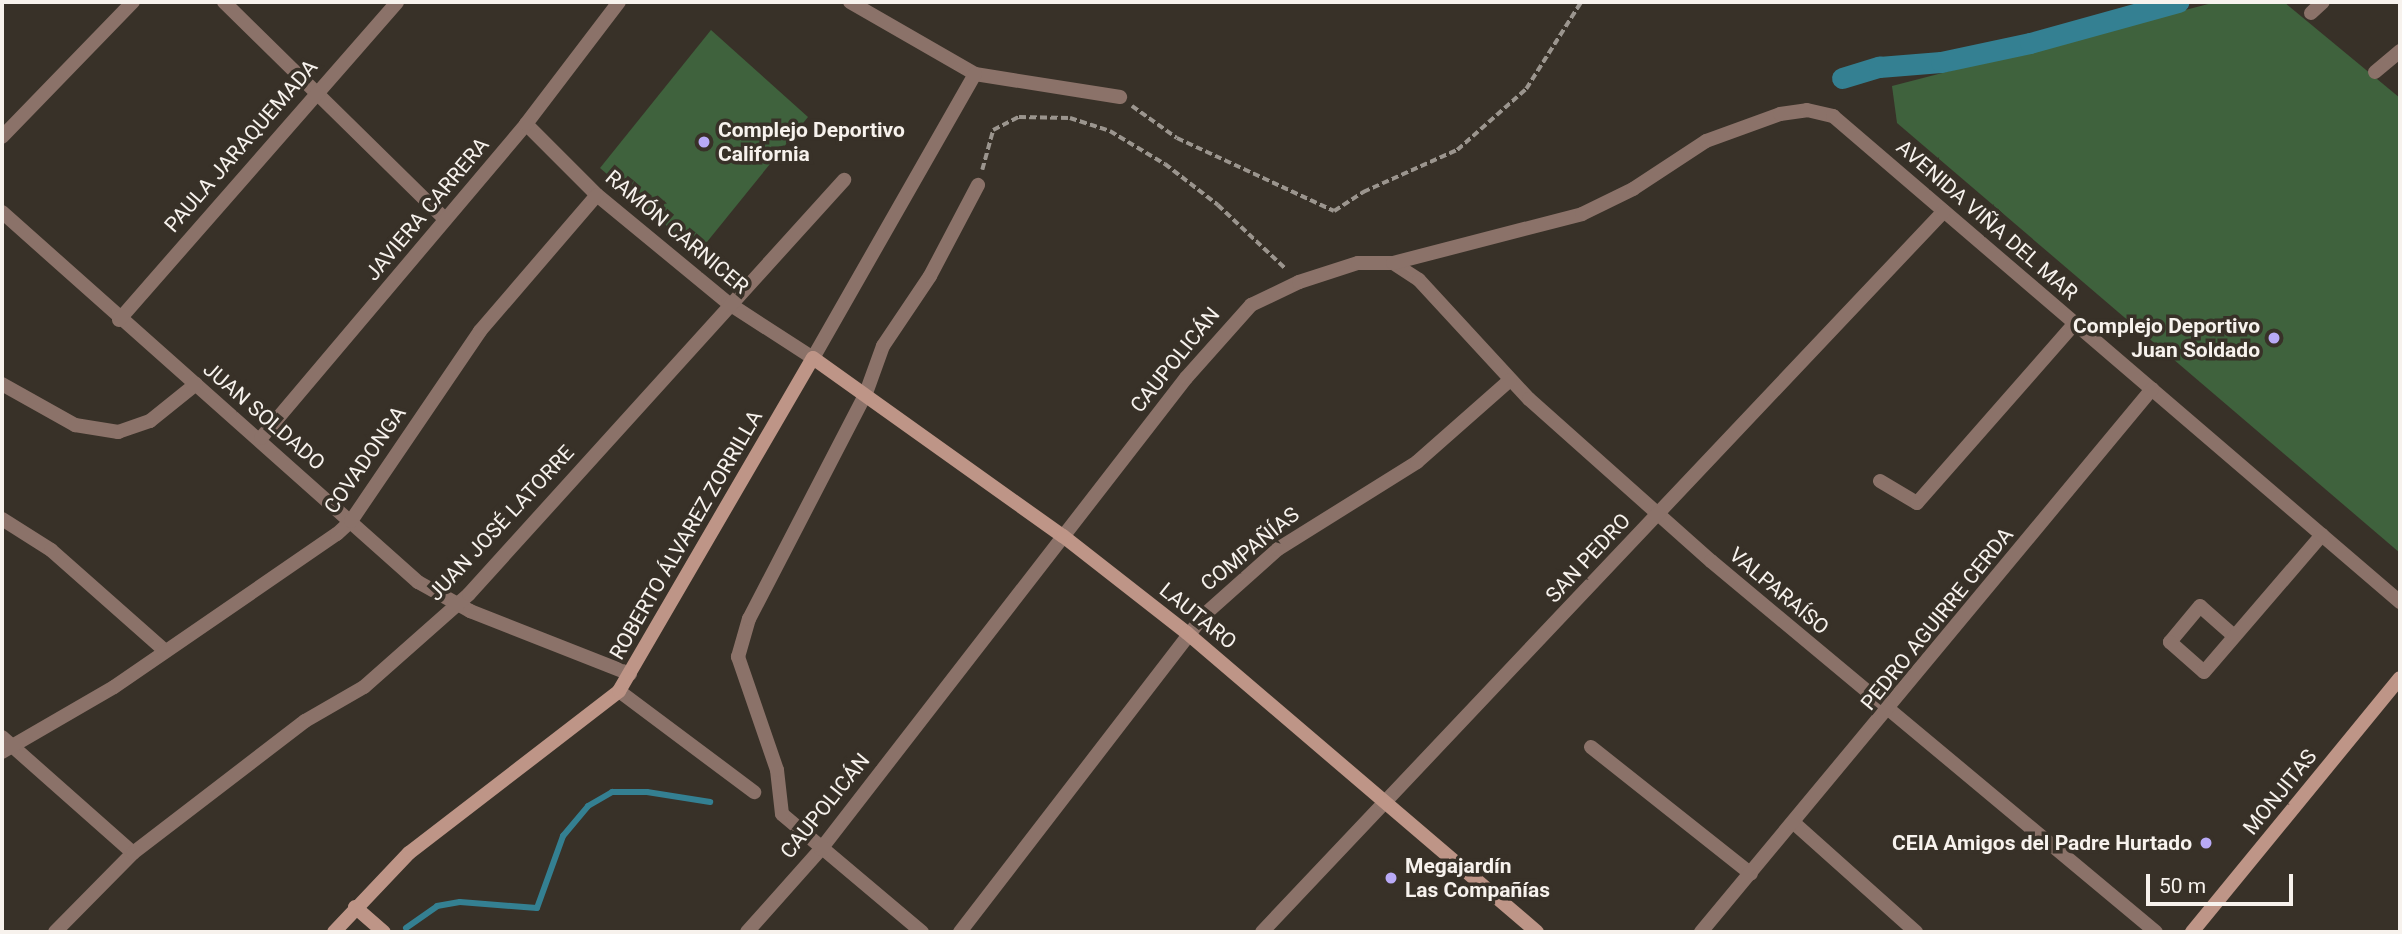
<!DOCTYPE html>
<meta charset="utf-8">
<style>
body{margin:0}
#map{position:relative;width:2402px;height:934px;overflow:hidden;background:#383128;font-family:Roboto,sans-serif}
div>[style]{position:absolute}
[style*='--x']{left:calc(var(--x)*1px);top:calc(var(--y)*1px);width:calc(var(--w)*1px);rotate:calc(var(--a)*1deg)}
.green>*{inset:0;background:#3f623d}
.stream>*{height:6px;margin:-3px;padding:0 3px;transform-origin:3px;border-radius:3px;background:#348092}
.canal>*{height:21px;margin:-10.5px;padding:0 10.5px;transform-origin:10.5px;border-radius:10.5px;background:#348092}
.path>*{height:3.5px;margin-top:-1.75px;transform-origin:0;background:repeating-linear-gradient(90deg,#9b958e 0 7px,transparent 0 10.5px)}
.street>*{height:14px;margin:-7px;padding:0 7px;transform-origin:7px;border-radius:7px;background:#8b7269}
.secondary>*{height:14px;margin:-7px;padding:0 7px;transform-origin:7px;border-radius:7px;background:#be9587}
.dots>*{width:19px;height:19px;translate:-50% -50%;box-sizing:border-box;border:4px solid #383128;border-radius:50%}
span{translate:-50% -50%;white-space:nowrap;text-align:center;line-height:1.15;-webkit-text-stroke:7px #383128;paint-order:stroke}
.poi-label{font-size:21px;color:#f7f2ed;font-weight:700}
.left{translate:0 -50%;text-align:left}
.right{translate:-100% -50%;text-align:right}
.street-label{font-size:21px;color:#f7f2ed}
.frame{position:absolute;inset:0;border:4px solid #f7f2ed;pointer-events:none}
.scale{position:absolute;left:2146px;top:874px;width:147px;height:32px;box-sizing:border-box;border:4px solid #f7f2ed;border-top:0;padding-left:9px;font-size:21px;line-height:24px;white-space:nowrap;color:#f7f2ed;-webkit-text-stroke:5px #383128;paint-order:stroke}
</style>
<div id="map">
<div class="green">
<div style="clip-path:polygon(2216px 2px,2284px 2px,2400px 98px,2400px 553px,1897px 123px,1892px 86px)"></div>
<div style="clip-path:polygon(711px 30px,808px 117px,698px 253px,600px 168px)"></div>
</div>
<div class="stream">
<div style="--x:406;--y:928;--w:38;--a:-35"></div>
<div style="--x:437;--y:906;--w:23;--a:-10"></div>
<div style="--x:460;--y:902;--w:77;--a:4.5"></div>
<div style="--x:537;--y:908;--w:77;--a:-70.1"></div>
<div style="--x:563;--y:836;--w:39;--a:-50"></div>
<div style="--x:588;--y:806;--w:28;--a:-30"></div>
<div style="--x:612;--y:792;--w:35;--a:0"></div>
<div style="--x:647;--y:792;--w:64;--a:9"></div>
</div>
<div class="canal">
<div style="--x:1842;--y:78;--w:39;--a:-17"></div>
<div style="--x:1879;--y:67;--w:62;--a:-4.6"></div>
<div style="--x:1941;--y:62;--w:91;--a:-12.1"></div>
<div style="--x:2030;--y:43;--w:154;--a:-15.5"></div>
</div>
<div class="path">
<div style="--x:1132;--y:106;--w:55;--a:35.4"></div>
<div style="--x:1177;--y:138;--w:173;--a:24.9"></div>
<div style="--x:1334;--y:211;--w:35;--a:-33"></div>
<div style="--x:1363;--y:192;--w:103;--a:-24.1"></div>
<div style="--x:1457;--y:150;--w:92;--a:-41.5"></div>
<div style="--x:1526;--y:89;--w:103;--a:-57.7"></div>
<div style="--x:982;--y:170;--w:41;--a:-74.6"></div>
<div style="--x:993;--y:130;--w:29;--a:-27"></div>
<div style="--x:1019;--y:117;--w:51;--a:1.1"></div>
<div style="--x:1070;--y:118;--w:42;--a:18"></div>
<div style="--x:1110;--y:131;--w:64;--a:31"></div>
<div style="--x:1165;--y:164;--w:67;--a:37.7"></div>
<div style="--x:1218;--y:205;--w:93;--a:43.3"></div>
</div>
<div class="street">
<div style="--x:224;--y:2;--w:310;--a:44.5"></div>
<div style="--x:850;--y:2;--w:144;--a:29.9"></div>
<div style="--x:975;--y:74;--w:147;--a:9"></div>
<div style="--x:2311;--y:13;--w:16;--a:-43"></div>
<div style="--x:2375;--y:72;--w:33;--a:-40"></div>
<div style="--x:526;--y:124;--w:100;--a:45"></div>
<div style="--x:597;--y:195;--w:170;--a:39.5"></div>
<div style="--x:728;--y:303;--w:101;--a:32.9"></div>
<div style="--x:813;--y:358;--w:327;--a:-60.3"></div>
<div style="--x:2;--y:137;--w:188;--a:-45.9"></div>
<div style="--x:2;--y:212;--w:557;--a:41.65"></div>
<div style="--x:418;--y:582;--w:60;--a:29.1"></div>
<div style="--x:470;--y:611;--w:172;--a:21.5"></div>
<div style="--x:1393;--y:263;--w:31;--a:33"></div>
<div style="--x:1419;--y:280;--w:162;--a:47.3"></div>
<div style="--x:1529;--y:399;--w:244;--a:41.7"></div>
<div style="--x:1711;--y:561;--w:579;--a:39.82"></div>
<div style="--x:119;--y:320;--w:422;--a:-48.8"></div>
<div style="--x:2;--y:384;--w:84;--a:29.3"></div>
<div style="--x:75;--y:425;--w:44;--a:9.2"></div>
<div style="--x:118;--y:432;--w:34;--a:-19"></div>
<div style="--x:150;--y:421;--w:59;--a:-38.8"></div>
<div style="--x:261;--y:438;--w:411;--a:-49.8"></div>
<div style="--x:526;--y:124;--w:153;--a:-52.7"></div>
<div style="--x:1880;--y:481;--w:43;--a:30.7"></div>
<div style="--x:1917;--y:503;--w:240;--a:-48.7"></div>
<div style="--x:2;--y:519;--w:58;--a:32.3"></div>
<div style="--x:51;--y:550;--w:151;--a:41.5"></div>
<div style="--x:2234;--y:636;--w:45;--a:-138.6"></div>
<div style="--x:2200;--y:606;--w:47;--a:129.8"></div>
<div style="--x:2170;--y:642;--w:45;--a:41.4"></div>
<div style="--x:2204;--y:672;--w:181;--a:-49.3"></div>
<div style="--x:619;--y:691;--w:169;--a:36.8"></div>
<div style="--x:2;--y:737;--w:175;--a:41.5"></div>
<div style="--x:1591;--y:747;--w:204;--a:38.4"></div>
<div style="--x:2;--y:752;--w:129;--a:-30.1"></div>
<div style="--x:114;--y:687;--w:270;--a:-34.5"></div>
<div style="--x:337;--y:534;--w:19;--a:-43"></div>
<div style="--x:351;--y:521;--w:230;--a:-55.8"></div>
<div style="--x:480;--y:331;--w:179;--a:-49.3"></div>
<div style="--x:1794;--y:823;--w:164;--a:41.8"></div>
<div style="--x:55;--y:932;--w:111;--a:-45.4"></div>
<div style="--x:133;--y:853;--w:217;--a:-37.5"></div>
<div style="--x:305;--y:721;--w:68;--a:-30"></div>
<div style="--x:364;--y:687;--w:140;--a:-41.5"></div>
<div style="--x:469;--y:594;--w:559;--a:-47.83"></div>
<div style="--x:747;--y:932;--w:111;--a:-48.3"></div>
<div style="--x:821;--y:849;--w:596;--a:-52.23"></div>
<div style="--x:1186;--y:378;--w:98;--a:-48.3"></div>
<div style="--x:1251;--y:305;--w:53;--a:-25.6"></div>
<div style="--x:1299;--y:282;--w:62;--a:-17.9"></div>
<div style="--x:1358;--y:263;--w:35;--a:0"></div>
<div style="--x:1393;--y:263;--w:195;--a:-14.5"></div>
<div style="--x:1582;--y:214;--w:57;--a:-26.1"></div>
<div style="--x:1633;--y:189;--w:87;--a:-33.3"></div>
<div style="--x:1706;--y:141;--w:79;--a:-20"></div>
<div style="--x:1780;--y:114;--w:27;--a:-8"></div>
<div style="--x:1807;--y:110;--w:27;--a:13"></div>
<div style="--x:1833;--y:116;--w:747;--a:40.6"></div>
<div style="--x:922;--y:932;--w:183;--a:-139.9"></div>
<div style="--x:782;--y:814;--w:44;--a:-96.5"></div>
<div style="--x:777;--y:770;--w:120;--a:-109"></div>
<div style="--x:738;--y:657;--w:40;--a:-74"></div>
<div style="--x:749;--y:619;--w:254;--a:-62.6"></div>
<div style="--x:866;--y:393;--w:50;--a:-70.1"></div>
<div style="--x:883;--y:346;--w:84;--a:-56.1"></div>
<div style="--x:930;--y:276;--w:103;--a:-62.2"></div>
<div style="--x:960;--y:932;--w:400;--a:-52.4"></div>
<div style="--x:1204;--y:615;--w:99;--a:-41.7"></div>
<div style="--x:1278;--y:549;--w:164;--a:-32"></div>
<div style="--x:1417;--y:462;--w:124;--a:-41.4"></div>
<div style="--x:1262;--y:932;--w:992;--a:-46.59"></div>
<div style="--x:1701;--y:932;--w:706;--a:-50.29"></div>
</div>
<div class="secondary">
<div style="--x:355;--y:907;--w:38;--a:41"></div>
<div style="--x:334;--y:932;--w:109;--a:-46.5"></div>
<div style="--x:409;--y:853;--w:265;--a:-37.6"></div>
<div style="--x:619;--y:691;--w:385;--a:-59.8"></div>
<div style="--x:813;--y:358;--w:307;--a:35.5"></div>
<div style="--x:1063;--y:536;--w:157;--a:38"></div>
<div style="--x:1187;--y:633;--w:460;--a:40.5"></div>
<div style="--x:2192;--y:932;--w:328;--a:-50.7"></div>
</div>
<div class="dots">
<div style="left:704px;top:142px;background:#b9aaf7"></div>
<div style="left:2274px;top:338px;background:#b9aaf7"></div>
<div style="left:2206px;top:843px;background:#b9aaf7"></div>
<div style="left:1391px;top:878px;background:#b9aaf7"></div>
</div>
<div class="poi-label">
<span class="left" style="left:718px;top:142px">Complejo Deportivo<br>California</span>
<span class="right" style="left:2260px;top:338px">Complejo Deportivo<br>Juan Soldado</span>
<span class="right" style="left:2192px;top:843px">CEIA Amigos del Padre Hurtado</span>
<span class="left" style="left:1405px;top:878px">Megajardín<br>Las Compañías</span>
</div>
<div class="street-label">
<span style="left:241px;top:146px;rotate:-49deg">PAULA JARAQUEMADA</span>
<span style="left:427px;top:209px;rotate:-50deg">JAVIERA CARRERA</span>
<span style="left:1987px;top:220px;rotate:41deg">AVENIDA VIÑA DEL MAR</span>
<span style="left:677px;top:232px;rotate:40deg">RAMÓN CARNICER</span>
<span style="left:1175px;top:360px;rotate:-51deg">CAUPOLICÁN</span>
<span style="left:264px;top:416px;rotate:41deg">JUAN SOLDADO</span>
<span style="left:365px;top:460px;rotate:-55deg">COVADONGA</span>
<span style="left:501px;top:523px;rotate:-47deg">JUAN JOSÉ LATORRE</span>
<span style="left:686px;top:535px;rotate:-60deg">ROBERTO ÁLVAREZ ZORRILLA</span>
<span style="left:1250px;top:549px;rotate:-39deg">COMPAÑÍAS</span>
<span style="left:1588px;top:558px;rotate:-47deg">SAN PEDRO</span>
<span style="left:1779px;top:591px;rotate:40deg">VALPARAÍSO</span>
<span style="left:1198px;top:616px;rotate:39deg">LAUTARO</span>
<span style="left:1937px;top:619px;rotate:-51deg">PEDRO AGUIRRE CERDA</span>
<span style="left:2280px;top:792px;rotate:-51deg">MONJITAS</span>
<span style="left:825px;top:806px;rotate:-51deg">CAUPOLICÁN</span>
</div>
<div class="frame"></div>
<div class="scale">50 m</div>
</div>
